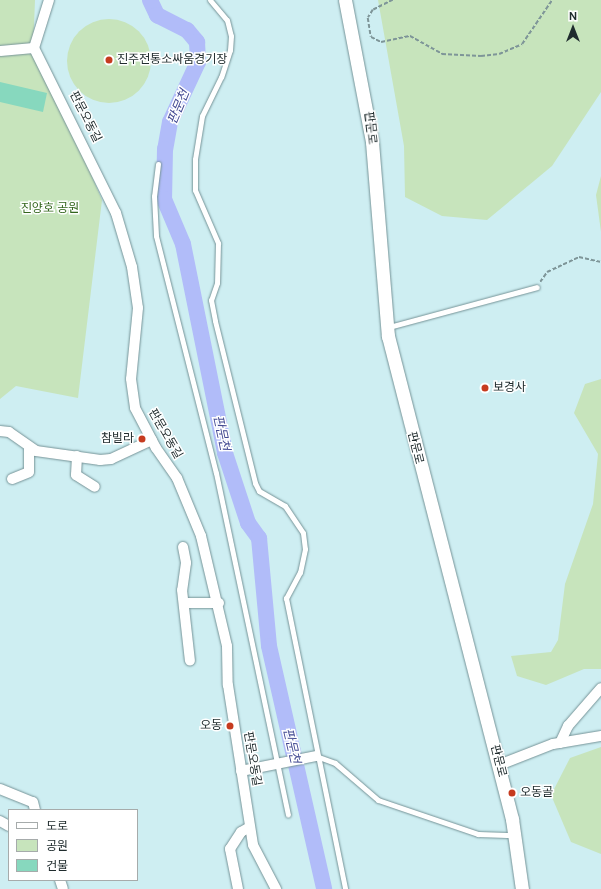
<!DOCTYPE html>
<meta charset="utf-8">
<style>
body{margin:0}
#map{position:relative;width:601px;height:889px;overflow:hidden;background:#ceeef2;font-family:"DM Sans","Noto Sans KR",sans-serif}
div>[style]{position:absolute}
[style*='--x']{left:calc(var(--x)*1px);top:calc(var(--y)*1px);width:calc(var(--w)*1px);rotate:calc(var(--a)*1deg)}
.green>*{inset:0;background:#c7e4bc}
.round{border-radius:50%}
.river>*{height:16px;margin:-8px;padding:0 8px;transform-origin:8px;border-radius:8px;background:#b1bcf9}
.building>*{inset:0;background:#87d8be}
.path>*{height:1.5px;margin-top:-0.75px;transform-origin:0;background:repeating-linear-gradient(90deg,#7e9598 0 4px,transparent 0 6px)}
.roads{filter:drop-shadow(0 0 1px #759397) drop-shadow(0 0 1px #759397)}
.service>*{height:5px;margin:-2.5px;padding:0 2.5px;transform-origin:2.5px;border-radius:2.5px;background:#fff}
.minor>*{height:10px;margin:-5px;padding:0 5px;transform-origin:5px;border-radius:5px;background:#fff}
.tertiary>*{height:13px;margin:-6.5px;padding:0 6.5px;transform-origin:6.5px;border-radius:6.5px;background:#fff}
.dots>*{width:11px;height:11px;translate:-50% -50%;box-sizing:border-box;border:2px solid #fff;border-radius:50%}
span{translate:-50% -50%;white-space:nowrap;text-align:center;line-height:1.15;-webkit-text-stroke:3px #fff;paint-order:stroke}
.poi-label{font-size:12px;color:#202c2e}
.left{translate:0 -50%;text-align:left}
.right{translate:-100% -50%;text-align:right}
.street-label{font-size:12px;color:#202c2e}
.park-label{font-size:12px;color:#33651c}
.water-label{font-size:13px;color:#424992;font-style:italic}
.legend{position:absolute;left:8px;top:809px;width:130px;height:72px;box-sizing:border-box;background:#fff;border:1px solid #a6abab;margin:0;padding:5px 7px;list-style:none;font-size:12px;color:#202c2e}
.legend li{display:flex;align-items:center;gap:8px;height:20px}
.legend b{width:20px;border:1px solid #a6abab}
.north{position:absolute;left:553px;top:8px;width:40px;height:40px;-webkit-text-stroke:3px #fff;paint-order:stroke;rotate:0deg;font-size:11px;font-weight:700;line-height:16px;text-align:center;color:#202c2e}
.north::after{content:'';display:block;margin:auto;width:14px;height:18px;background:#202c2e;clip-path:polygon(50% 0,100% 100%,50% 72%,0 100%)}
</style>
<div id="map">
<div class="green">
<div style="clip-path:polygon(0 0,35px 0,33px 51px,64px 110px,102px 200px,78px 398px,16px 386px,0 399px)"></div>
<div style="clip-path:polygon(378px 0,601px 0,601px 92px,552px 166px,487px 220px,442px 216px,405px 197px,404px 146px)"></div>
<div class="round" style="left:67px;top:19px;width:84px;height:84px"></div>
<div style="clip-path:polygon(601px 176px,601px 232px,596px 195px)"></div>
<div style="clip-path:polygon(601px 379px,601px 669px,584px 669px,546px 685px,517px 676px,511px 656px,551px 652px,558px 640px,565px 584px,593px 504px,598px 454px,574px 413px,585px 384px)"></div>
<div style="clip-path:polygon(601px 747px,601px 854px,571px 842px,551px 795px,570px 758px)"></div>
</div>
<div class="river">
<div style="--x:150;--y:0;--w:17;--a:65"></div>
<div style="--x:157;--y:15;--w:34;--a:27"></div>
<div style="--x:187;--y:30;--w:16;--a:50"></div>
<div style="--x:197;--y:42;--w:20;--a:87"></div>
<div style="--x:198;--y:62;--w:66;--a:115"></div>
<div style="--x:170;--y:122;--w:27;--a:100"></div>
<div style="--x:165;--y:149;--w:50;--a:91.1"></div>
<div style="--x:164;--y:199;--w:49;--a:67.1"></div>
<div style="--x:183;--y:244;--w:213;--a:78.6"></div>
<div style="--x:225;--y:453;--w:74;--a:71.8"></div>
<div style="--x:248;--y:523;--w:19;--a:54"></div>
<div style="--x:259;--y:538;--w:108;--a:84.7"></div>
<div style="--x:269;--y:646;--w:249;--a:77.2"></div>
</div>
<div class="building">
<div style="clip-path:polygon(0 82px,47px 93px,43px 112px,0 102px)"></div>
</div>
<div class="path">
<div style="--x:393;--y:0;--w:22;--a:153"></div>
<div style="--x:373;--y:10;--w:9;--a:122"></div>
<div style="--x:368;--y:18;--w:19;--a:81"></div>
<div style="--x:371;--y:37;--w:11;--a:27"></div>
<div style="--x:381;--y:42;--w:30;--a:-12"></div>
<div style="--x:410;--y:36;--w:37;--a:29"></div>
<div style="--x:442;--y:54;--w:39;--a:3"></div>
<div style="--x:481;--y:56;--w:18;--a:-6"></div>
<div style="--x:499;--y:54;--w:25;--a:-23"></div>
<div style="--x:522;--y:44;--w:53;--a:-55.7"></div>
<div style="--x:540;--y:282;--w:12;--a:-55"></div>
<div style="--x:547;--y:272;--w:35;--a:-25"></div>
<div style="--x:579;--y:257;--w:23;--a:13"></div>
</div>
<div class="roads">
<div class="service">
<div style="--x:210;--y:0;--w:26;--a:50"></div>
<div style="--x:227;--y:20;--w:16;--a:76"></div>
<div style="--x:231;--y:36;--w:14;--a:94"></div>
<div style="--x:230;--y:50;--w:28;--a:108"></div>
<div style="--x:221;--y:77;--w:43;--a:116"></div>
<div style="--x:202;--y:116;--w:44;--a:99.2"></div>
<div style="--x:195;--y:159;--w:31;--a:90"></div>
<div style="--x:195;--y:190;--w:58;--a:66.5"></div>
<div style="--x:218;--y:243;--w:40;--a:91.4"></div>
<div style="--x:217;--y:283;--w:18;--a:109"></div>
<div style="--x:211;--y:300;--w:21;--a:79"></div>
<div style="--x:215;--y:321;--w:167;--a:76.1"></div>
<div style="--x:255;--y:483;--w:9;--a:63"></div>
<div style="--x:259;--y:491;--w:30;--a:30"></div>
<div style="--x:285;--y:506;--w:32;--a:56"></div>
<div style="--x:303;--y:533;--w:16;--a:83"></div>
<div style="--x:305;--y:549;--w:24;--a:102"></div>
<div style="--x:300;--y:572;--w:30;--a:118"></div>
<div style="--x:286;--y:598;--w:297;--a:78.5"></div>
<div style="--x:158;--y:164;--w:32;--a:97"></div>
<div style="--x:154;--y:196;--w:40;--a:87.1"></div>
<div style="--x:156;--y:236;--w:244;--a:75.8"></div>
<div style="--x:216;--y:473;--w:349;--a:78.1"></div>
<div style="--x:389;--y:327;--w:153;--a:-15.1"></div>
<div style="--x:316;--y:756;--w:20;--a:20"></div>
<div style="--x:335;--y:763;--w:57;--a:40.7"></div>
<div style="--x:378;--y:800;--w:106;--a:18.8"></div>
<div style="--x:478;--y:834;--w:36;--a:2"></div>
</div>
<div class="minor">
<div style="--x:49;--y:0;--w:50;--a:107.4"></div>
<div style="--x:34;--y:48;--w:184;--a:63.6"></div>
<div style="--x:116;--y:213;--w:56;--a:73.5"></div>
<div style="--x:132;--y:267;--w:41;--a:81.7"></div>
<div style="--x:138;--y:308;--w:71;--a:95.6"></div>
<div style="--x:131;--y:379;--w:29;--a:82"></div>
<div style="--x:135;--y:408;--w:45;--a:62.3"></div>
<div style="--x:156;--y:448;--w:37;--a:55"></div>
<div style="--x:177;--y:478;--w:63;--a:67.5"></div>
<div style="--x:201;--y:536;--w:113;--a:76.7"></div>
<div style="--x:227;--y:646;--w:39;--a:89"></div>
<div style="--x:228;--y:685;--w:162;--a:81.1"></div>
<div style="--x:253;--y:845;--w:50;--a:62.4"></div>
<div style="--x:0;--y:51;--w:34;--a:-5"></div>
<div style="--x:0;--y:431;--w:9;--a:6"></div>
<div style="--x:9;--y:432;--w:33;--a:35"></div>
<div style="--x:36;--y:451;--w:65;--a:8"></div>
<div style="--x:100;--y:460;--w:11;--a:-5"></div>
<div style="--x:111;--y:459;--w:45;--a:-24.9"></div>
<div style="--x:77;--y:456;--w:19;--a:93"></div>
<div style="--x:76;--y:475;--w:22;--a:32"></div>
<div style="--x:12;--y:479;--w:18;--a:-22"></div>
<div style="--x:29;--y:472;--w:25;--a:-90"></div>
<div style="--x:183;--y:547;--w:16;--a:79"></div>
<div style="--x:186;--y:563;--w:27;--a:98"></div>
<div style="--x:182;--y:590;--w:71;--a:83.6"></div>
<div style="--x:184;--y:603;--w:35;--a:0"></div>
<div style="--x:560;--y:743;--w:19;--a:-65"></div>
<div style="--x:568;--y:726;--w:50;--a:-49"></div>
<div style="--x:499;--y:765;--w:58;--a:-21.3"></div>
<div style="--x:553;--y:744;--w:49;--a:-9.5"></div>
<div style="--x:241;--y:771;--w:76;--a:-11.3"></div>
<div style="--x:0;--y:789;--w:35;--a:22"></div>
<div style="--x:33;--y:802;--w:8;--a:76"></div>
<div style="--x:0;--y:821;--w:10;--a:29"></div>
<div style="--x:60;--y:880;--w:9;--a:72"></div>
<div style="--x:238;--y:889;--w:41;--a:-101.3"></div>
<div style="--x:230;--y:849;--w:20;--a:-57"></div>
<div style="--x:241;--y:832;--w:10;--a:-29"></div>
</div>
<div class="tertiary">
<div style="--x:345;--y:0;--w:145;--a:79.2"></div>
<div style="--x:372;--y:142;--w:195;--a:85.3"></div>
<div style="--x:388;--y:336;--w:499;--a:75.6"></div>
<div style="--x:512;--y:819;--w:71;--a:81.9"></div>
</div>
</div>
<div class="dots">
<div style="left:109px;top:60px;background:#c63b1f"></div>
<div style="left:485px;top:388px;background:#c63b1f"></div>
<div style="left:142px;top:439px;background:#c63b1f"></div>
<div style="left:230px;top:726px;background:#c63b1f"></div>
<div style="left:512px;top:793px;background:#c63b1f"></div>
</div>
<div class="poi-label">
<span class="left" style="left:117px;top:60px">진주전통소싸움경기장</span>
<span class="left" style="left:493px;top:388px">보경사</span>
<span class="right" style="left:134px;top:439px">참빌라</span>
<span class="right" style="left:222px;top:726px">오동</span>
<span class="left" style="left:520px;top:793px">오동골</span>
</div>
<div class="street-label">
<span style="left:85px;top:117px;rotate:63deg">판문오동길</span>
<span style="left:370px;top:128px;rotate:83deg">판문로</span>
<span style="left:165px;top:434px;rotate:60deg">판문오동길</span>
<span style="left:415px;top:448px;rotate:76deg">판문로</span>
<span style="left:252px;top:759px;rotate:80deg">판문오동길</span>
<span style="left:498px;top:761px;rotate:76deg">판문로</span>
</div>
<div class="park-label">
<span style="left:50px;top:209px">진양호 공원</span>
</div>
<div class="water-label">
<span style="left:179px;top:107px;rotate:-67deg">판문천</span>
<span style="left:221px;top:433px;rotate:78deg">판문천</span>
<span style="left:291px;top:746px;rotate:77deg">판문천</span>
</div>
<ul class="legend">
<li><b style="height:5px;background:#fff"></b>도로</li>
<li><b style="height:11px;background:#c7e4bc"></b>공원</li>
<li><b style="height:11px;background:#87d8be"></b>건물</li>
</ul>
<div class="north">N</div>
</div>
